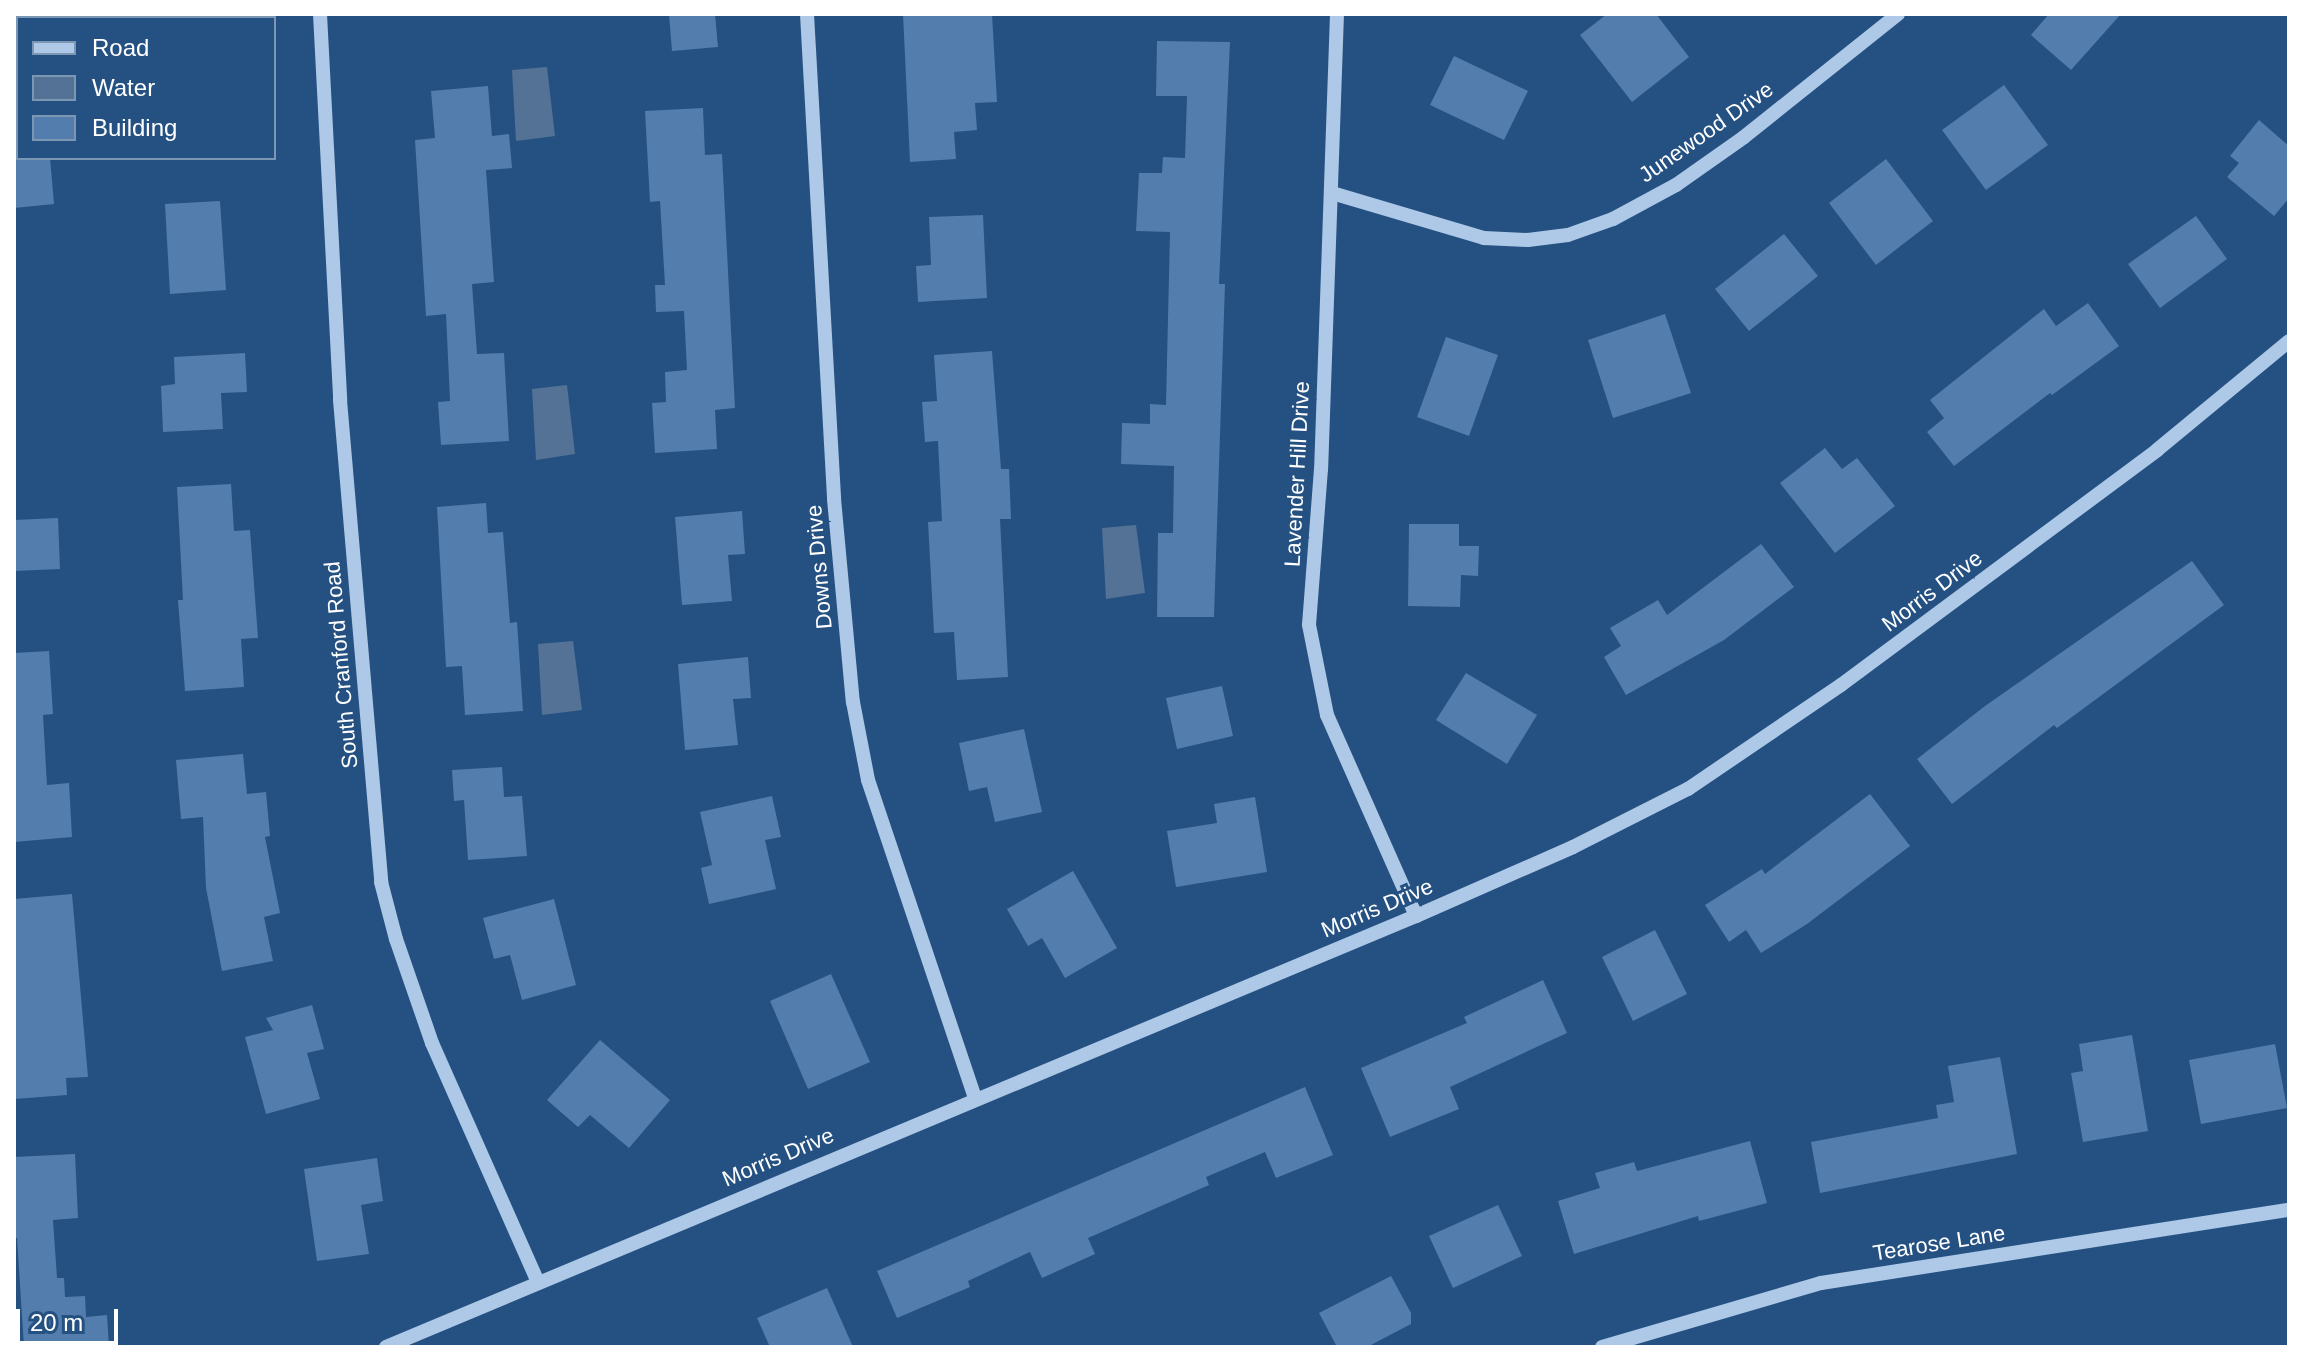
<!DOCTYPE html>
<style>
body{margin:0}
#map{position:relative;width:2303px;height:1361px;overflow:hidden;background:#255182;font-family:Arial,sans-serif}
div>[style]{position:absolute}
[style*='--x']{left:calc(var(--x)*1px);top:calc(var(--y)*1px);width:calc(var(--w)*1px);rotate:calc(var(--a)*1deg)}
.water>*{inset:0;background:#537295}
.building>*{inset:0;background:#527dac}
.minor>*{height:14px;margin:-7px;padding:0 7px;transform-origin:7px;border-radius:7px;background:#adc9e7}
span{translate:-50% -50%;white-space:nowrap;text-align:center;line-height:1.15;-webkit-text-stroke:6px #255182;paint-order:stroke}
.street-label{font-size:22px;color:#fff}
.frame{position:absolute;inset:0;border:16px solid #fff;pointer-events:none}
.legend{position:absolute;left:16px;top:16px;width:260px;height:144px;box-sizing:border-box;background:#255182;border:2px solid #7c97b4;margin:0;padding:10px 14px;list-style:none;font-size:24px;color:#fff}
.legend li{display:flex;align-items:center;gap:16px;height:40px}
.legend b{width:40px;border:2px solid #7c97b4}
.scale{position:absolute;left:16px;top:1309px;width:102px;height:36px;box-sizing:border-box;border:4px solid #fff;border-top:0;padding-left:10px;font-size:24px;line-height:28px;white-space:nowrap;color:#fff;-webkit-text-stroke:6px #255182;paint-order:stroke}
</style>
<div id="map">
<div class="water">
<div style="clip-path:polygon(547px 67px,555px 136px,516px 141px,512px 70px)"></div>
<div style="clip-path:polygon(567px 385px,575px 454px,536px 460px,532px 389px)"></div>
<div style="clip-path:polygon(1136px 525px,1145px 593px,1106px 599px,1102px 528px)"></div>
<div style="clip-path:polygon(573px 641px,582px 710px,542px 715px,538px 644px)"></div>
</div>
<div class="building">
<div style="clip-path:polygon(669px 14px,715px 14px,718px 47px,672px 51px)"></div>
<div style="clip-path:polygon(903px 14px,992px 14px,997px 102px,975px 103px,977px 130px,954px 132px,956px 159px,910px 162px)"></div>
<div style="clip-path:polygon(1607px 14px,1656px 14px,1689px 57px,1632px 102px,1580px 35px)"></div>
<div style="clip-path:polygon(2049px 14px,2121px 14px,2071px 70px,2031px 35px)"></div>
<div style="clip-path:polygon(1157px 41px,1230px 42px,1219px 284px,1225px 284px,1214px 617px,1157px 617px,1158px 533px,1173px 533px,1174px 466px,1121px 464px,1122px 423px,1150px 424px,1150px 404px,1166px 405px,1170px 232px,1136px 231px,1139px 173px,1162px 173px,1163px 157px,1185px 158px,1187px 96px,1156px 96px)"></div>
<div style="clip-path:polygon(1454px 56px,1528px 91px,1504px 140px,1430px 105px)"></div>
<div style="clip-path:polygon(2004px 85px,2048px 145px,1986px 190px,1942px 130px)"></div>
<div style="clip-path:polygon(488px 86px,492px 136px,509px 134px,512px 168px,486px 170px,494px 282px,472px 284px,477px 354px,504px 353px,509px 441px,441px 445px,438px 402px,450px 401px,446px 314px,426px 316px,415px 140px,435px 138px,431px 91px)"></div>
<div style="clip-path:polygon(703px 108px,705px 155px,722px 154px,735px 408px,715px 410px,717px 449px,655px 453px,652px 403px,666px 402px,665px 372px,687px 370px,684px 311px,656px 312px,655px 285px,665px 285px,660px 201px,650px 202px,645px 111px)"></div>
<div style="clip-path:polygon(2259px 120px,2289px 146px,2289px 198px,2274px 216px,2227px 177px,2239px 163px,2230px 156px)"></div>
<div style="clip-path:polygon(14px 158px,50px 158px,54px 204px,14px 208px)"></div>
<div style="clip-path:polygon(1886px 159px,1933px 221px,1876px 265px,1829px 203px)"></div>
<div style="clip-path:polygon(220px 201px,226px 290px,170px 294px,165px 204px)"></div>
<div style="clip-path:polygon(983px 215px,987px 298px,918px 302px,916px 266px,931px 265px,929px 217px)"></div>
<div style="clip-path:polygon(2196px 216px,2227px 259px,2160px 308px,2128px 264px)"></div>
<div style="clip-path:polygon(1784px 234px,1818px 276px,1749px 331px,1715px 289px)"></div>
<div style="clip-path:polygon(2088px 303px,2119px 346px,2052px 395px,2050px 393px,1954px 466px,1927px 432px,1944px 418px,1930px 400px,2044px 309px,2056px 326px)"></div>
<div style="clip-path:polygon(1665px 314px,1691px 393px,1613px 418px,1588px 340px)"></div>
<div style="clip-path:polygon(1446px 337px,1498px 355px,1469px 436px,1417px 417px)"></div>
<div style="clip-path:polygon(992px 351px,1001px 469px,1009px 469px,1011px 519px,1000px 519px,1008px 677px,957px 680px,954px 632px,934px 633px,928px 522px,942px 521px,938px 441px,925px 442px,922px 402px,937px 401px,934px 355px)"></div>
<div style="clip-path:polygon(245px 353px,247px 392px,221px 393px,223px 429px,163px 432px,161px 386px,175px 384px,174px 357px)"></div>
<div style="clip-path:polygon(1825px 448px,1842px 469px,1857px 458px,1895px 506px,1835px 553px,1780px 483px)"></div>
<div style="clip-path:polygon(231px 484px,234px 531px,250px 530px,258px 638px,241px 639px,244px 687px,185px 691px,178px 600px,183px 600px,177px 487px)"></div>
<div style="clip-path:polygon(486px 503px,488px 533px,503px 532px,510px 623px,517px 622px,523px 711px,465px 715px,462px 666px,446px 667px,437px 507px)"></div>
<div style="clip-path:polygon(742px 511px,745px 554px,728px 555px,732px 601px,682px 605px,675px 517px)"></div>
<div style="clip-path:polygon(58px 518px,60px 569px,14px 571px,14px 520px)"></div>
<div style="clip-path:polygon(1409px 524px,1459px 524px,1459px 546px,1479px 546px,1478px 576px,1461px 575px,1460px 607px,1408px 606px)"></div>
<div style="clip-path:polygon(1761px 544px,1794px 587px,1724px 640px,1626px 695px,1604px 657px,1621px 646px,1610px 628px,1658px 600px,1667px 615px)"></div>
<div style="clip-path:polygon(2192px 561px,2224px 605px,2057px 728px,2054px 725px,1952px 804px,1917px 759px,1985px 706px)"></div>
<div style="clip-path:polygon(49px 651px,53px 714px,43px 715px,47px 785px,69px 783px,72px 837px,14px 842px,14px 653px)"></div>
<div style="clip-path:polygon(748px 657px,751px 698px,733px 699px,738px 745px,685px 750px,678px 664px)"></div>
<div style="clip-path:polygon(1466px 673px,1537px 715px,1507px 764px,1436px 720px)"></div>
<div style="clip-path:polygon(1222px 686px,1233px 736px,1177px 749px,1166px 698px)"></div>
<div style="clip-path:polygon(1024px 729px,1042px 812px,995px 822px,987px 787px,969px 791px,959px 743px)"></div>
<div style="clip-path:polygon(243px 754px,247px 794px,266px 792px,270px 836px,265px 837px,280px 913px,264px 917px,273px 961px,222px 971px,206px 888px,203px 817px,181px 819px,176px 760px)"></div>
<div style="clip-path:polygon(502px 767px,504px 797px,522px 796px,527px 856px,468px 860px,464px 800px,454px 801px,452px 770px)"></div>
<div style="clip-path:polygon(1870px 794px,1910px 846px,1807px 924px,1761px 953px,1746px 930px,1729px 942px,1705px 905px,1762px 869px,1765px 874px)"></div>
<div style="clip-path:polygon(772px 796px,781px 837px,765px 840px,776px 889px,709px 904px,701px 868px,712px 865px,700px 812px)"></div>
<div style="clip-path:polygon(1255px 797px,1267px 872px,1176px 887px,1167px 831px,1217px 823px,1214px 804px)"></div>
<div style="clip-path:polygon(1073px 871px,1117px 948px,1065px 978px,1042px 938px,1028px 946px,1007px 909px)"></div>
<div style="clip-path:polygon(72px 894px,88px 1077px,66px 1078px,67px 1095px,14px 1099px,14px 899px)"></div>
<div style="clip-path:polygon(554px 899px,576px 985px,522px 1000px,510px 955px,494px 959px,483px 918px)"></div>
<div style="clip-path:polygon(1655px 930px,1687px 994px,1633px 1021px,1602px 957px)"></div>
<div style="clip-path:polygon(831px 974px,870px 1062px,808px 1089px,770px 1001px)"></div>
<div style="clip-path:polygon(1543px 980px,1567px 1033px,1450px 1087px,1459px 1109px,1390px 1137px,1361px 1068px,1467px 1023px,1464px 1017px)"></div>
<div style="clip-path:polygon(312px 1005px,324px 1049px,307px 1053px,320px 1099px,266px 1114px,245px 1037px,273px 1030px,266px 1018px)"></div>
<div style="clip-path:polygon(2132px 1035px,2148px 1131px,2083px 1142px,2071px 1073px,2083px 1071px,2079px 1044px)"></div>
<div style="clip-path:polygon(600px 1040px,670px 1100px,629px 1148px,590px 1115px,578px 1127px,547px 1100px)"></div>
<div style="clip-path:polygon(2275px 1044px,2287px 1108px,2201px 1124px,2189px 1060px)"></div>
<div style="clip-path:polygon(2000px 1057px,2017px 1154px,1820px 1193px,1811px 1142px,1938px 1118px,1936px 1105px,1954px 1102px,1948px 1066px)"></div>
<div style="clip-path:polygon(1305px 1087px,1333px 1155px,1276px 1178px,1265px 1152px,1206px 1177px,1209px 1185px,1088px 1238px,1095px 1254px,1042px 1278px,1030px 1252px,968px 1281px,970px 1287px,897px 1318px,877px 1271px)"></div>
<div style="clip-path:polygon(1750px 1141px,1767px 1203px,1699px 1221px,1698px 1216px,1574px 1254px,1558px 1201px,1600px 1188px,1595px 1173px,1634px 1162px,1637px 1171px)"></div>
<div style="clip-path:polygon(75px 1154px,78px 1218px,53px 1220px,57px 1278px,64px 1278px,65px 1297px,85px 1296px,86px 1317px,107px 1315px,109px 1347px,24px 1347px,17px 1238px,14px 1238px,14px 1157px)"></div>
<div style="clip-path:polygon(377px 1158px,383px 1201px,361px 1205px,369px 1254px,317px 1261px,304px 1169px)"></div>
<div style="clip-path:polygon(1498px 1205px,1522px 1256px,1453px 1288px,1429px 1236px)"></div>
<div style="clip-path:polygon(1391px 1276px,1411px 1313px,1411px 1324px,1367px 1347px,1337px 1347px,1319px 1313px)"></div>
<div style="clip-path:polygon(827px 1288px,853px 1347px,770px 1347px,757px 1318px)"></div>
</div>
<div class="minor">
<div style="--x:320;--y:14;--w:387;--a:87"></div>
<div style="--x:340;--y:400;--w:484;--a:85.1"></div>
<div style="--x:381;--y:882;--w:59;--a:75.3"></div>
<div style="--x:396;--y:939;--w:110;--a:70.9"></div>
<div style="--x:432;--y:1043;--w:261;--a:66.1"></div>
<div style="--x:807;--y:14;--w:486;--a:86.8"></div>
<div style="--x:834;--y:499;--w:204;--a:84.7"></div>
<div style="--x:853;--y:702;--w:79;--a:79.1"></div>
<div style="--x:868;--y:780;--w:336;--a:71.4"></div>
<div style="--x:1337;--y:14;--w:455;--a:92"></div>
<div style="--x:1321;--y:469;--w:156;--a:94.4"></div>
<div style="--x:1309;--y:625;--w:92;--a:78.7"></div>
<div style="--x:1327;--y:715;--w:220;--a:66.1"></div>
<div style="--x:1332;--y:193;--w:159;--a:16.5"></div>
<div style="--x:1484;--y:238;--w:44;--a:2.6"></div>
<div style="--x:1528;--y:240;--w:40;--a:-7.1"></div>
<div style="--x:1568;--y:235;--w:48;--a:-19.6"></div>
<div style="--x:1613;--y:219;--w:72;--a:-28.4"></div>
<div style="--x:1676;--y:185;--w:83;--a:-35.2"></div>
<div style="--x:1744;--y:137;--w:197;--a:-38.6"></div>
<div style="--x:386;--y:1347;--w:1117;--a:-22.71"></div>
<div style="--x:1416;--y:916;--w:171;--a:-23.7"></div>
<div style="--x:1573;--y:847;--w:129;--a:-26.8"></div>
<div style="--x:1688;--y:789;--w:185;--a:-34.2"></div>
<div style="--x:1841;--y:685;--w:394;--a:-36.6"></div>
<div style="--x:2157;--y:450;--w:171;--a:-39.5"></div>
<div style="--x:1602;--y:1347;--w:228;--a:-16.3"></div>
<div style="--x:1821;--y:1283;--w:474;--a:-8.9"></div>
</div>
<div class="street-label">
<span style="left:1706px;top:132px;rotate:-35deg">Junewood Drive</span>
<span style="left:1297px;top:474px;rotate:-87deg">Lavender Hill Drive</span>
<span style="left:819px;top:567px;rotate:-95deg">Downs Drive</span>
<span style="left:1932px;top:591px;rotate:-37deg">Morris Drive</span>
<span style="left:341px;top:665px;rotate:-95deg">South Cranford Road</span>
<span style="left:1377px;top:908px;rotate:-23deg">Morris Drive</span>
<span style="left:778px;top:1157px;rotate:-23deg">Morris Drive</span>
<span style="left:1939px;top:1243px;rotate:-9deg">Tearose Lane</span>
</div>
<div class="frame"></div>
<ul class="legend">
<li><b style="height:10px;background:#adc9e7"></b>Road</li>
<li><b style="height:22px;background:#537295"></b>Water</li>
<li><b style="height:22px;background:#527dac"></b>Building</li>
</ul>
<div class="scale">20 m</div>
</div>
